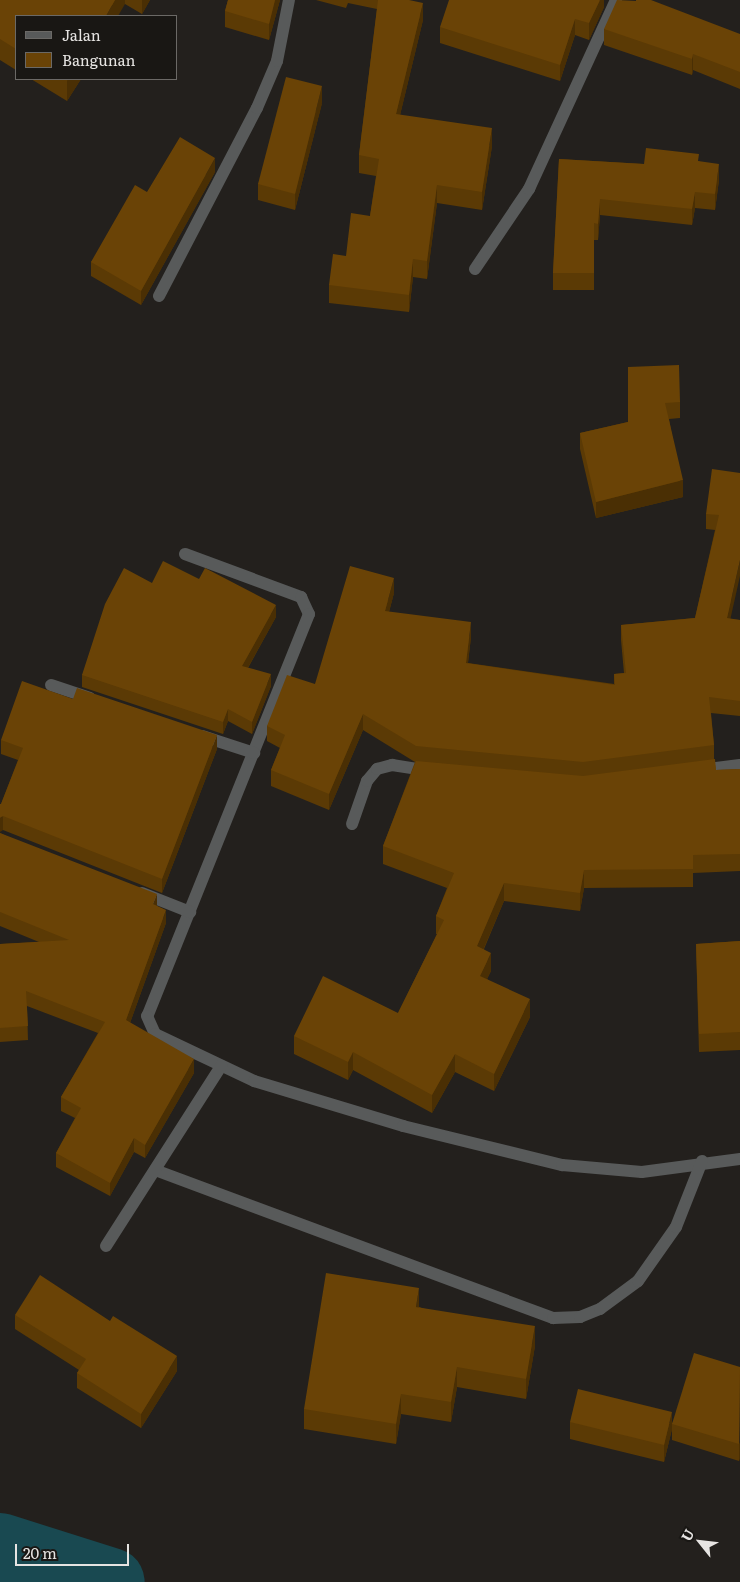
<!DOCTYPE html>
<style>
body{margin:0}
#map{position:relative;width:740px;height:1582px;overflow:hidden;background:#23201d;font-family:Literata,serif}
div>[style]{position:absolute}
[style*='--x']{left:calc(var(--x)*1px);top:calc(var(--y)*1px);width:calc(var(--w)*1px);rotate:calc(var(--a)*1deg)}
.river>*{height:68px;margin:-34px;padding:0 34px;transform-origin:34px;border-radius:34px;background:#194951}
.street>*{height:12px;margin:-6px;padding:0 6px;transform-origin:6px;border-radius:6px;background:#585a5a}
.wall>*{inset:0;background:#5b3a05}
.shaded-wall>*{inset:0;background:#4a2f04}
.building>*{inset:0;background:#6a4306}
span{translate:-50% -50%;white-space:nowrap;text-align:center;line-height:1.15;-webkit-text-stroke:4px #191714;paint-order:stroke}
.legend{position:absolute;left:15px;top:15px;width:162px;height:65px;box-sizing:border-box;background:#191714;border:1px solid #6b6966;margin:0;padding:6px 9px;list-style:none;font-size:15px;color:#e6e4e2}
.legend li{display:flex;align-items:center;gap:10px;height:25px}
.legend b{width:25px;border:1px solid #6b6966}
.north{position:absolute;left:675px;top:1517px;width:50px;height:50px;-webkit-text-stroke:4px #191714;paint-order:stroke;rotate:299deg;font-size:14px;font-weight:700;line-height:20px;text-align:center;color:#e6e4e2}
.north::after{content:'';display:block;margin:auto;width:18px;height:22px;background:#e6e4e2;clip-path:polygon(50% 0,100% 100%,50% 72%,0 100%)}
.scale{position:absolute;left:15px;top:1544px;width:114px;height:22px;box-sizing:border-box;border:2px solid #e6e4e2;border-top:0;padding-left:6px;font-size:15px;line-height:18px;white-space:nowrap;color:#e6e4e2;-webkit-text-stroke:4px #191714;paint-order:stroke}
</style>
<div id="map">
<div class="river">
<div style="--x:0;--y:1547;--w:116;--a:17.5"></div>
</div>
<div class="street">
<div style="--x:475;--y:269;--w:97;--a:-56"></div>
<div style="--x:529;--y:189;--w:208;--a:-65.3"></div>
<div style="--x:159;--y:296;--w:212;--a:-62.5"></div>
<div style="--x:257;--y:108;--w:51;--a:-66.9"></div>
<div style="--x:277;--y:61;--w:62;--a:-78.9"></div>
<div style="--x:185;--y:554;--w:124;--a:20.3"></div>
<div style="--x:301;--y:597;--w:19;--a:65"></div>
<div style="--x:309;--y:614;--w:433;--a:111.9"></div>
<div style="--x:147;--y:1016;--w:20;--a:66"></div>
<div style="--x:155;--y:1034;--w:110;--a:25.4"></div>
<div style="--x:254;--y:1081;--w:156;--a:16.8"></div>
<div style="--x:403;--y:1126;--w:164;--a:13.8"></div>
<div style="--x:562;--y:1165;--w:80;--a:5"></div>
<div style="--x:642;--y:1172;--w:99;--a:-7.6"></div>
<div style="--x:51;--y:685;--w:41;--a:18.4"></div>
<div style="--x:202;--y:736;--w:55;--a:18.1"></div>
<div style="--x:700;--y:770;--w:40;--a:-7.1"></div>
<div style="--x:352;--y:824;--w:46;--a:-70.8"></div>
<div style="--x:367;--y:781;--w:16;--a:-50"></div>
<div style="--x:377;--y:769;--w:16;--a:-15"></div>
<div style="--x:392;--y:765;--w:38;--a:9"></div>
<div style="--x:142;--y:893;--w:52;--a:21.6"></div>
<div style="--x:155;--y:1170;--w:425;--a:20.4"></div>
<div style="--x:553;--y:1318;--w:27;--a:-2"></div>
<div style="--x:580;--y:1317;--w:22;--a:-22"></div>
<div style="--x:600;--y:1309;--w:47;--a:-36.4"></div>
<div style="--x:638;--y:1281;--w:66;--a:-54.9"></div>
<div style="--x:676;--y:1227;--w:71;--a:-68.5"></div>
<div style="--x:106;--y:1246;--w:214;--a:-57.4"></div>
</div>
<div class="wall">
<div style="clip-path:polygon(0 0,150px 0,142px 14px,125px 4px,16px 16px,16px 70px,0 60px)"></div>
<div style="clip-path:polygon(228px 0,280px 0,269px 40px,225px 27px,225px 11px)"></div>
<div style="clip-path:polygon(316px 0,409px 0,423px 20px,400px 115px,492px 146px,482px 210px,437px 203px,427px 279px,413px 277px,409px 312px,329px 303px,329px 285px,370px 216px,376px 176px,359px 173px,359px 155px,377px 9px,348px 3px,346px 8px)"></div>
<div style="clip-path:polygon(604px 0,604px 7px,589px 40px,575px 35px,560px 81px,440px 43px,440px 27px)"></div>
<div style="clip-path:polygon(604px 29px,740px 34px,740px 89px,693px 70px,692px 75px,604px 45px)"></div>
<div style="clip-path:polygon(31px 79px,81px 79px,67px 101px)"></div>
<div style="clip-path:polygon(322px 103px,295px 210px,258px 200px,258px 184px)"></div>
<div style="clip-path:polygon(559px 159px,644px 164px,699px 161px,719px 180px,715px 210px,695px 208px,692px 225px,600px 215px,598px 240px,594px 240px,594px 290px,553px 290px,553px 273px)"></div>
<div style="clip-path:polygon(215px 172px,141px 305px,91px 276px,91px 262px,147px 192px)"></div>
<div style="clip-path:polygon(628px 367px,680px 402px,680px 418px,669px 419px,683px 497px,596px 518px,580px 449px,580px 433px,628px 422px)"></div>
<div style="clip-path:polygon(740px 473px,730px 619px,740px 620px,740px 716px,711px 713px,714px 745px,714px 759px,716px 770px,740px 769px,740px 871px,693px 873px,693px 887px,584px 888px,580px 911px,504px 901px,484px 949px,491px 971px,487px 979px,530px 1017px,494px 1091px,455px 1072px,432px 1113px,353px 1070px,348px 1080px,294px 1054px,294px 1036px,398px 1013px,437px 934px,436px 934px,436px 916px,447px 888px,383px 864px,383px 846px,415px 762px,363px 730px,329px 810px,271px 786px,271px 770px,280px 748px,267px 741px,267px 726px,315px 684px,394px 593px,389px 612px,471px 637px,468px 663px,614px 684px,614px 674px,624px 673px,621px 640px,621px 625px,695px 618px,715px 530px,706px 529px,706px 514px)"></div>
<div style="clip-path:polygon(199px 579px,276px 617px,248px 668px,271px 686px,252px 734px,228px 721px,223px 734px,82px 687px,82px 675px,152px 583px)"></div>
<div style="clip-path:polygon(73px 699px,217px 749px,162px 893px,3px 830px,1px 804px,18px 760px,1px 754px,1px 740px)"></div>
<div style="clip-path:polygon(0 833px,157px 906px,166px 923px,130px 1023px,194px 1073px,145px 1158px,134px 1152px,110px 1196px,56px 1167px,56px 1153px,75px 1118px,61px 1111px,61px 1097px,98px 1033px,27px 1006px,28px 1040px,0 1042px,0 944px,39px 942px,0 926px)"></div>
<div style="clip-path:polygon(740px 941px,740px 1050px,699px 1052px,696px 944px)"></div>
<div style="clip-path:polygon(419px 1307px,535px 1346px,526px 1399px,457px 1387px,451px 1422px,401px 1414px,396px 1444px,304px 1429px,304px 1409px)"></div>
<div style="clip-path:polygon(15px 1315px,177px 1371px,141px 1428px,77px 1388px,77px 1373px,79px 1370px,15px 1329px)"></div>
<div style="clip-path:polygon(740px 1367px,739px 1461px,672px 1440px,672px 1429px,664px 1462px,570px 1439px,570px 1422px,672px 1423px)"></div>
</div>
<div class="shaded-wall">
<div style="clip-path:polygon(115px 0,125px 0,125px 4px,118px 16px,106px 16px)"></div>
<div style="clip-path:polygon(142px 0,150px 0,142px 14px)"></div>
<div style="clip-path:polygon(275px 0,280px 0,269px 40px,269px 24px)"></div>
<div style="clip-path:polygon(600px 0,604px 0,604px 7px,589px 40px,589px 23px)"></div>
<div style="clip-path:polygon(423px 3px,423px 20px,396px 132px,396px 114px)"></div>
<div style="clip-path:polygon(575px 19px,575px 35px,560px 81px,560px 65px)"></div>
<div style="clip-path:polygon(693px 54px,693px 70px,692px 75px,692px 59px)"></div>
<div style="clip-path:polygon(68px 79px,81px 79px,67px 101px,67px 81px)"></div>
<div style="clip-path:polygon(322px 86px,322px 103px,295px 210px,295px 194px)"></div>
<div style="clip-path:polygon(492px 128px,492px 146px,482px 210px,482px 192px)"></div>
<div style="clip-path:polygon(215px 158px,215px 172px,141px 305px,141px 291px)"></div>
<div style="clip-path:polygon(719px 164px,719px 180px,715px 210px,715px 194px)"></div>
<div style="clip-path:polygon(437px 185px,437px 203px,427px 279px,427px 261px)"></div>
<div style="clip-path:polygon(695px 192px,695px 208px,692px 225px,692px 209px)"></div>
<div style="clip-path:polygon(600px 199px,600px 215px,598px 240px,598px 224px)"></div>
<div style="clip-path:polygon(413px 259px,413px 277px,409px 312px,409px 295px)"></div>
<div style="clip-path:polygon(683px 480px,683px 497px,596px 518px,596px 502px)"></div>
<div style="clip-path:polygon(740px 560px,740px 576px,727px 634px,727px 618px)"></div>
<div style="clip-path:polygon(394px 578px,394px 593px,385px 627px,385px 611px)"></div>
<div style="clip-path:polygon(276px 605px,276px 617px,242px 678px,242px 666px)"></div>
<div style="clip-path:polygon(471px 622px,471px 637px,466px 679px,466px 663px)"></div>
<div style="clip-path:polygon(271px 674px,271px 686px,252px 734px,252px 722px)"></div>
<div style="clip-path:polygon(228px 709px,228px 721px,223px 734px,223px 722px)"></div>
<div style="clip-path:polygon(363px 714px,363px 730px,329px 810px,329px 794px)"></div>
<div style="clip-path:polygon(217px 735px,217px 749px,162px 893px,162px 879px)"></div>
<div style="clip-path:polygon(3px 816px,3px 830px,0 832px,0 818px)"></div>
<div style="clip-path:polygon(584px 870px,584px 888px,580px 911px,580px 893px)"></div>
<div style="clip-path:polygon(504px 883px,504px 901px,477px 964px,477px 946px)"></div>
<div style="clip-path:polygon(157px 894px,157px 908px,153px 904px)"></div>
<div style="clip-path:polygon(166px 910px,166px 923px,126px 1034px,126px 1020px)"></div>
<div style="clip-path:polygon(491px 953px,491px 971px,480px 993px,480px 976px)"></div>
<div style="clip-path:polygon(530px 999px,530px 1017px,494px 1091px,494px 1074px)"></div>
<div style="clip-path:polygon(353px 1052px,353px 1070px,348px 1080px,348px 1062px)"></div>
<div style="clip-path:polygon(455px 1054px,455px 1072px,432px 1113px,432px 1095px)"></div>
<div style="clip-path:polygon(194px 1059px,194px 1073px,145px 1158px,145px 1145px)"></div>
<div style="clip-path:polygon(134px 1138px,134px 1152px,110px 1196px,110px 1183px)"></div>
<div style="clip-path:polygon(419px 1288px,419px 1308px,416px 1307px)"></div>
<div style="clip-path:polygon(535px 1326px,535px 1346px,526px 1399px,526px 1379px)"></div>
<div style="clip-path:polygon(177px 1356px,177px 1371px,141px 1428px,141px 1414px)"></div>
<div style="clip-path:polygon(457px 1367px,457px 1387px,451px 1422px,451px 1402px)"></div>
<div style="clip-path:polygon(401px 1394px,401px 1414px,396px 1444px,396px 1424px)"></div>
<div style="clip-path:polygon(672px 1412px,672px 1429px,664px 1462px,664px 1445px)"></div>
<div style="clip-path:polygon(740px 1442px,740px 1459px,739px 1461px,739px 1444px)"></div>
</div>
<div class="building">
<div style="clip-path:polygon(0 0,115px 0,106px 16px,16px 16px,16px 49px,0 39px)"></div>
<div style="clip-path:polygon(228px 0,275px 0,269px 24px,225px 11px)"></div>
<div style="clip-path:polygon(378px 0,409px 0,423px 3px,396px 114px,492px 128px,482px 192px,437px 185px,427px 261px,413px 259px,409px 295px,329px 285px,333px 254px,346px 256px,351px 213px,370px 216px,379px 159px,359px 155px)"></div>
<div style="clip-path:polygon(449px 0,600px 0,589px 23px,575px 19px,560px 65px,440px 27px)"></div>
<div style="clip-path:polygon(617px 0,636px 1px,636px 0,651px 0,740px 34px,740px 72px,693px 54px,692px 59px,604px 29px)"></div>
<div style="clip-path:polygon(286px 77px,322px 86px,295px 194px,258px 184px)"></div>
<div style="clip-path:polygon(180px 137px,215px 158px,141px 291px,91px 262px,135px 185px,147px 192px)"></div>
<div style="clip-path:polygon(646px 148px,699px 154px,698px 161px,719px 164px,715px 194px,695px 192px,692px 209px,600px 199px,598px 224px,594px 223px,594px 273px,553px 273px,559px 159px,644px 164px)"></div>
<div style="clip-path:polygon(679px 365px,680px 402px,665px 403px,683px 480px,596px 502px,580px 433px,628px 422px,628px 367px)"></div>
<div style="clip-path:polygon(712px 469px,740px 473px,740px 560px,727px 618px,740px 620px,740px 701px,709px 697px,714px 745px,583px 762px,416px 746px,363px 714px,329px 794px,271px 770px,285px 735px,267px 726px,287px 675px,315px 684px,350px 566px,394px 578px,385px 611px,471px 622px,466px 663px,615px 685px,614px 674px,626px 673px,621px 625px,695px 618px,719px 515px,706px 514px)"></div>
<div style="clip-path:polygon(163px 561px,199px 579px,205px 568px,276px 605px,242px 666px,271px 674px,252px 722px,228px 709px,223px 722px,82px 675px,105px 604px,124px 568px,152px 583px)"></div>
<div style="clip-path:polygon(22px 681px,73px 699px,77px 688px,217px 735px,162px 879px,3px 816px,0 818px,0 804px,1px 804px,23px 748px,1px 740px)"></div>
<div style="clip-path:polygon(715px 759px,716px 770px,740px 769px,740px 854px,693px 855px,693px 869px,584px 870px,580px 893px,504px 883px,477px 946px,491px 953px,480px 976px,530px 999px,494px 1074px,455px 1054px,432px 1095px,353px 1052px,348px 1062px,294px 1036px,323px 976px,398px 1013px,444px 920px,436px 916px,454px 873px,383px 846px,416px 761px,583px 776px)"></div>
<div style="clip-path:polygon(0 833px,157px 894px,153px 904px,166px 910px,126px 1020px,194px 1059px,145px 1145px,134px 1138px,110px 1183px,56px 1153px,81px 1108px,61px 1097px,105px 1022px,26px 991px,28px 1026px,0 1028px,0 944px,69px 940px,0 912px)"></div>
<div style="clip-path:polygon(740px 941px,740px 1032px,699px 1034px,696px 944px)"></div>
<div style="clip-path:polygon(326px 1273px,419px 1288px,416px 1307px,535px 1326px,526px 1379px,457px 1367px,451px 1402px,401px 1394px,396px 1424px,304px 1409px)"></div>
<div style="clip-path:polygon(40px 1275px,110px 1321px,113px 1316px,177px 1356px,141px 1414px,77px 1373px,86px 1359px,15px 1315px)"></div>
<div style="clip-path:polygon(694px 1353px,740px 1367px,739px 1444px,672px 1424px)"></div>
<div style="clip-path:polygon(578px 1389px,672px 1412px,664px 1445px,570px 1422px)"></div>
</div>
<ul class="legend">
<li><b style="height:6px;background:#585a5a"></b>Jalan</li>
<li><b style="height:14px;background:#6a4306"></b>Bangunan</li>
</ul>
<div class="north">U</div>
<div class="scale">20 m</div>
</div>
